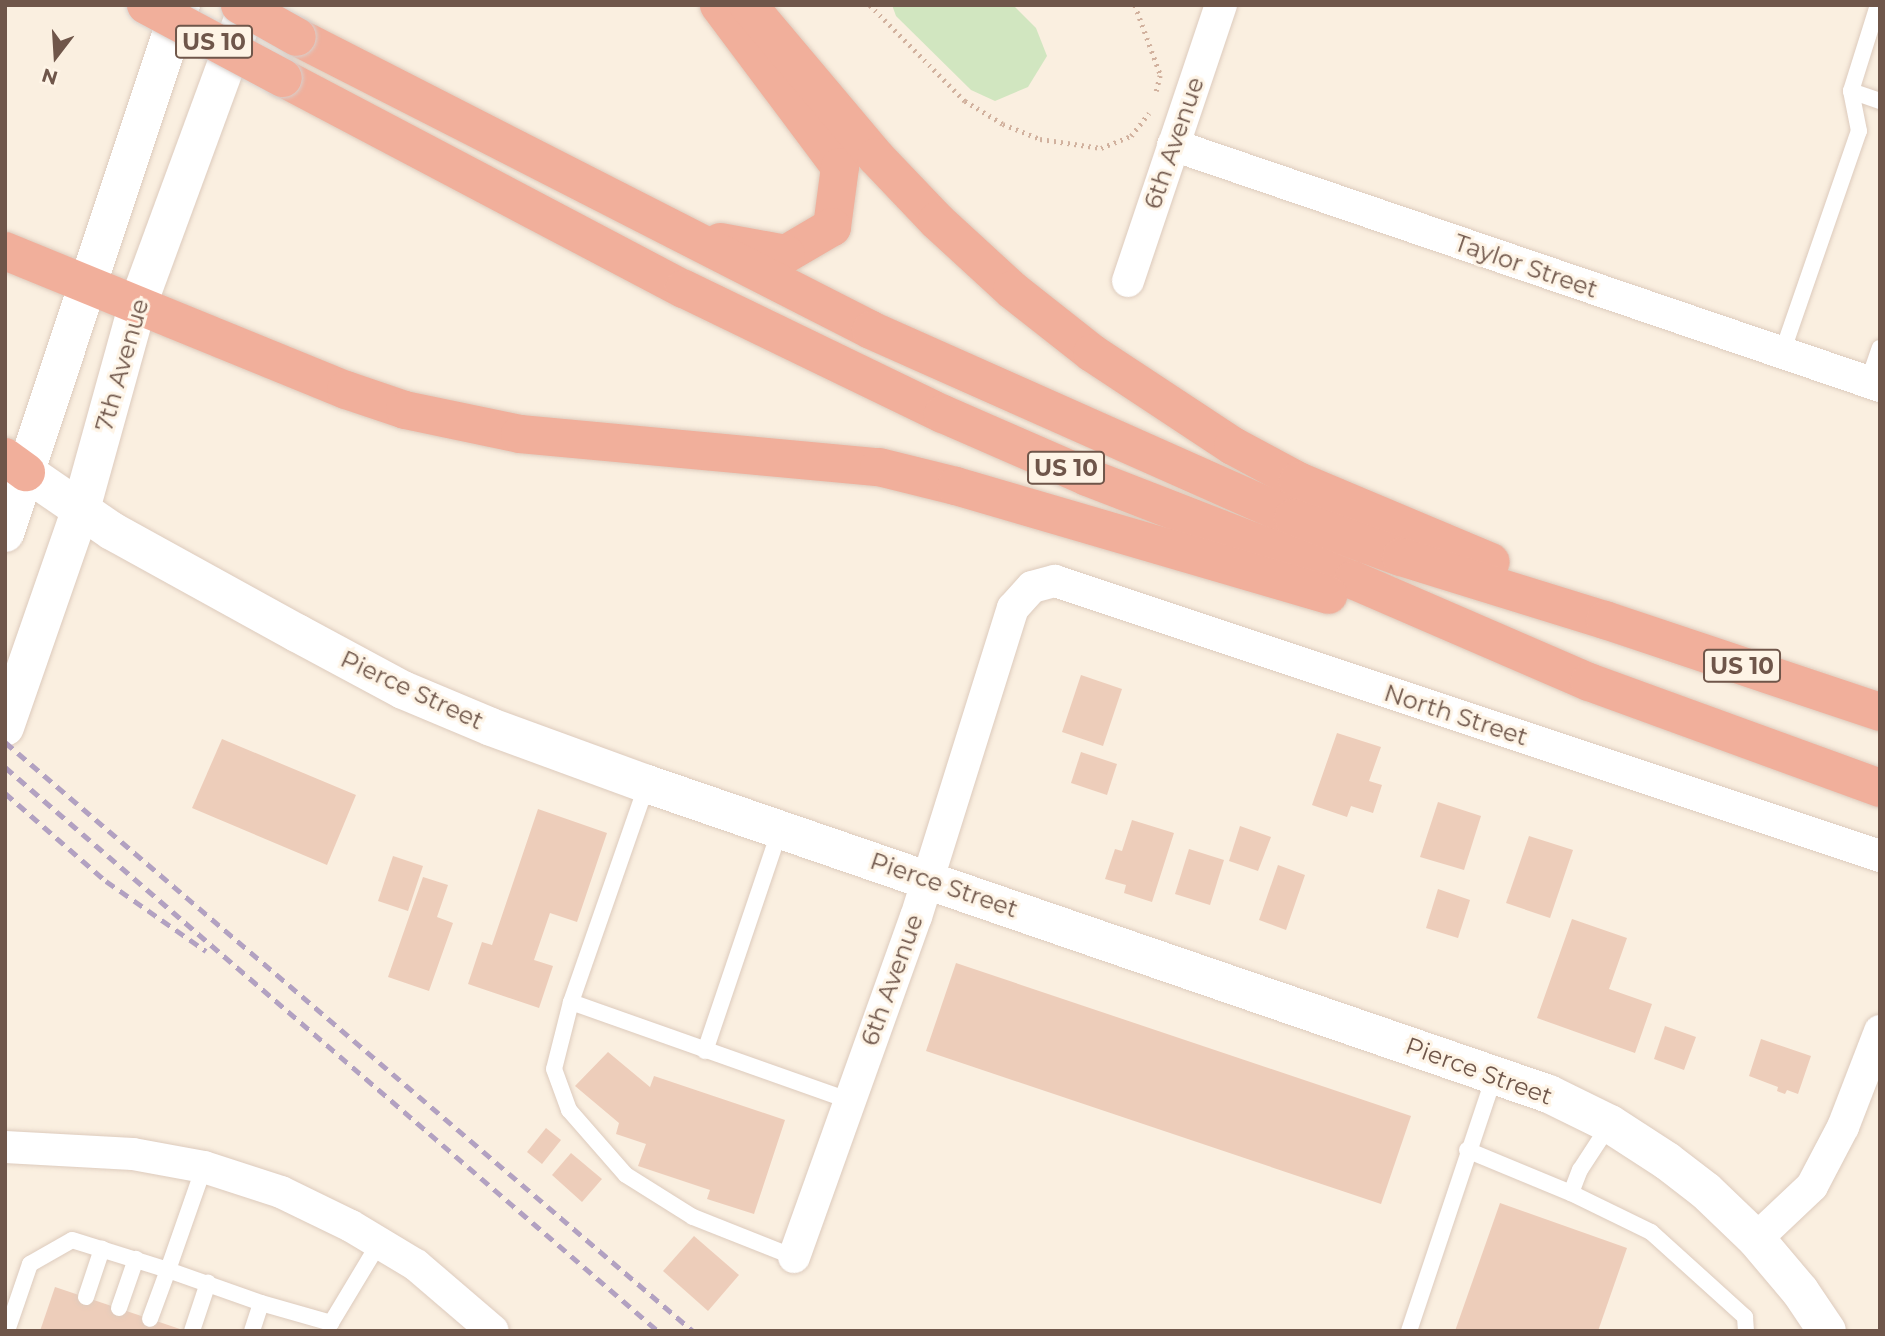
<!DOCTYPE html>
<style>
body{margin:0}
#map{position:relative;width:1885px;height:1336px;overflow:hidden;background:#faefe0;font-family:Montserrat,sans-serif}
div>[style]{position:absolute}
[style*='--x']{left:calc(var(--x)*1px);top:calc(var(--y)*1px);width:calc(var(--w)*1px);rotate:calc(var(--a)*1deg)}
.green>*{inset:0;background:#d1e6c0}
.building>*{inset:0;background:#edcdba}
.path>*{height:4.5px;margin-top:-2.25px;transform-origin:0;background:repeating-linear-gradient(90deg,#d1b19e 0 2px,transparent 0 7px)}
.roads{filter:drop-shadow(0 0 2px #ddcbbd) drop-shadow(0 0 2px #ddcbbd)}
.lane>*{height:16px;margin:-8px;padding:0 8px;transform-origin:8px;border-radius:8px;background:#fff}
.street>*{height:32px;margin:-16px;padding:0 16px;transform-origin:16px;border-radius:16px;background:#fff}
.secondary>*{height:38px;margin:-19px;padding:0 19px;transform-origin:19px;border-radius:19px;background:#fff}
.highway>*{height:38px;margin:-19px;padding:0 19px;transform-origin:19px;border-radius:19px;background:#f1af9b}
.rail>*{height:5px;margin-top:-2.5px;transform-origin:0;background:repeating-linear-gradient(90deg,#b2a1c1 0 10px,transparent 0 17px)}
.bridges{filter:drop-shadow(0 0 2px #d7d0cc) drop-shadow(0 0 2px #d7d0cc)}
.highway-bridge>*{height:38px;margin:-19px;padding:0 19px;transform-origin:19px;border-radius:19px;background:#f1af9b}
span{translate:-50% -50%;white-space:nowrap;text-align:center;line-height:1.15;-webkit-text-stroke:6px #fef4e6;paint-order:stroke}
.shield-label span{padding:2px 5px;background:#fef4e6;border:2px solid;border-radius:5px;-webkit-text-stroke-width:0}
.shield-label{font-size:23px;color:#6f564a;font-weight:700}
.street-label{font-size:24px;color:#6f564a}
.frame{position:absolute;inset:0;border:7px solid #6f564a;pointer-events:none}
.north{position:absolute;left:21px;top:21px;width:70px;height:70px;-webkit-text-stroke:5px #fef4e6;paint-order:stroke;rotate:197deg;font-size:19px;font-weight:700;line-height:28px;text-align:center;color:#6f564a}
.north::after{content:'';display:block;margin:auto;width:24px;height:32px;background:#6f564a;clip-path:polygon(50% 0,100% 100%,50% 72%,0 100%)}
</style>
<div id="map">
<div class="green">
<div style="clip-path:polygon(892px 5px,1013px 5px,1036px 28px,1047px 56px,1028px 87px,995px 101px,971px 90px,896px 16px)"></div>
</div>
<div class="building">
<div style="clip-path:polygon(1081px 675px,1122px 689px,1103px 746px,1062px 732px)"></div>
<div style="clip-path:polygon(1337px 733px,1381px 747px,1369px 781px,1382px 785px,1373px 813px,1351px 806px,1347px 817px,1312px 805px)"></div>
<div style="clip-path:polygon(222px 739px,356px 795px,327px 865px,192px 808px)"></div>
<div style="clip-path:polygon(1081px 752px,1117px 764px,1107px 795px,1071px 783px)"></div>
<div style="clip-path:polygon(1438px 802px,1481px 816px,1464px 870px,1420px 857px)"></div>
<div style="clip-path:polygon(538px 809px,607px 833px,577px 922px,550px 913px,534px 960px,553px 966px,539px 1008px,468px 984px,482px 942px,492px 945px)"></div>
<div style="clip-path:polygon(1132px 820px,1174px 833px,1152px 902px,1124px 893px,1126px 885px,1105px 879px,1115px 849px,1122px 851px)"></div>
<div style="clip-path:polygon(1240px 826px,1271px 837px,1258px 871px,1229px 861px)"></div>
<div style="clip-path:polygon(1529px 836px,1573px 850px,1550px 918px,1506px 903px)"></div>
<div style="clip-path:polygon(1189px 849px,1224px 860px,1210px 905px,1175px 894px)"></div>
<div style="clip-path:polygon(393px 856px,423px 866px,408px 911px,378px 901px)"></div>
<div style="clip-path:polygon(1278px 865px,1305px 875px,1286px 930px,1259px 920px)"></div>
<div style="clip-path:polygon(423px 877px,448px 885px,437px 917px,453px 923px,429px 991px,388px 977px)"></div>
<div style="clip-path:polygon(1438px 889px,1470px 900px,1458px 938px,1426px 928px)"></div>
<div style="clip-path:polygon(1572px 919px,1627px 938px,1609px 989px,1652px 1004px,1635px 1053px,1537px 1018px)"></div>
<div style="clip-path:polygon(956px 963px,1411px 1116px,1381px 1204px,926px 1051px)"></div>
<div style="clip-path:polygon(1665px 1026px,1696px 1037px,1684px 1070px,1654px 1059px)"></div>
<div style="clip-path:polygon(1761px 1039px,1811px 1056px,1798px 1094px,1787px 1090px,1785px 1094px,1777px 1091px,1778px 1087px,1749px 1076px)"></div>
<div style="clip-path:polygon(608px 1052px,650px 1087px,654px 1076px,785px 1120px,754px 1214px,707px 1199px,710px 1190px,638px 1166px,646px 1144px,616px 1134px,619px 1123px,575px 1086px)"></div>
<div style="clip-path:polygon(546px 1128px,561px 1140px,542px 1164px,527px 1152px)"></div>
<div style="clip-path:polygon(571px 1153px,602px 1179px,582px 1202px,552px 1175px)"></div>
<div style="clip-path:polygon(1500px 1203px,1627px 1248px,1598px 1331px,1455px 1331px)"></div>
<div style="clip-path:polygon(694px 1236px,739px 1275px,708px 1311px,663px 1271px)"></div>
<div style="clip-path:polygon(55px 1287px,183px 1330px,183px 1331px,40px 1331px)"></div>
</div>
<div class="path">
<div style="--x:870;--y:5;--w:135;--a:45.3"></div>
<div style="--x:965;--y:101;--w:44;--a:31.2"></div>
<div style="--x:1003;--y:124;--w:40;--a:22"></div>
<div style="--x:1040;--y:139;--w:62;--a:8.4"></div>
<div style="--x:1101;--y:148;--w:32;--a:-22"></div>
<div style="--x:1131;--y:136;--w:29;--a:-52"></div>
<div style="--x:1135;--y:5;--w:76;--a:69.9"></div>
<div style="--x:1156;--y:91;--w:16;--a:-76"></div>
</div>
<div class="roads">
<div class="lane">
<div style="--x:1851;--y:91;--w:31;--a:19"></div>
<div style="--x:1782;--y:353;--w:235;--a:-70.9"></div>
<div style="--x:1859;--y:131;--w:41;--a:-101.3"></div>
<div style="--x:1851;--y:91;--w:90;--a:-72.6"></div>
<div style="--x:1868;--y:382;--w:36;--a:-71"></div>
<div style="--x:647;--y:784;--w:231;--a:109.2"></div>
<div style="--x:571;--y:1002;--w:294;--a:19.5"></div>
<div style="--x:571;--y:1002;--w:69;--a:104.2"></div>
<div style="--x:554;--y:1069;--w:44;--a:69.9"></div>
<div style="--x:569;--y:1110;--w:86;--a:48.8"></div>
<div style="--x:626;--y:1175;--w:79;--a:32.1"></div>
<div style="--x:693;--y:1217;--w:109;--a:21.6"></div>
<div style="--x:705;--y:1051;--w:234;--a:-71.3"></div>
<div style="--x:1467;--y:1150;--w:113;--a:22.5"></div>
<div style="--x:1571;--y:1193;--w:89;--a:26"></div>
<div style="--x:1651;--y:1232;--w:127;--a:42.1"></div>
<div style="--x:1745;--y:1317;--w:14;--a:86"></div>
<div style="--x:204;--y:1167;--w:109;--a:109.3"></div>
<div style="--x:168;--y:1270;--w:99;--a:19.5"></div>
<div style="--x:261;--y:1303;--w:73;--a:15.9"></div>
<div style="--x:331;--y:1323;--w:93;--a:-59"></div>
<div style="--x:1571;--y:1193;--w:25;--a:-69"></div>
<div style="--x:1580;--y:1170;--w:55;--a:-56.9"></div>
<div style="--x:86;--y:1297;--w:51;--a:-71.6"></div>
<div style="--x:119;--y:1308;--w:52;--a:-70.9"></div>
<div style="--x:7;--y:1331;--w:71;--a:-71.1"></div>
<div style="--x:30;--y:1264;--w:48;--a:-29.7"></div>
<div style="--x:72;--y:1240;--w:101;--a:17.4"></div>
<div style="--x:168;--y:1270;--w:52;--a:110.2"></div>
<div style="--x:192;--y:1331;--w:51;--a:-71.6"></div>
<div style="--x:252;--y:1331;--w:29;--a:-72"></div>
<div style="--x:1409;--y:1331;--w:271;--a:-71.5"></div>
</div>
<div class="street">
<div style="--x:1173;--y:145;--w:747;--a:18.82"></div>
<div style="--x:1128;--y:281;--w:291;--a:-71.4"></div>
<div style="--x:5;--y:1147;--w:128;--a:3.1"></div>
<div style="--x:133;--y:1154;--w:72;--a:10.4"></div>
<div style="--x:204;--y:1167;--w:81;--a:18"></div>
<div style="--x:281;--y:1192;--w:78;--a:25.9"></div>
<div style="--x:351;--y:1226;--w:76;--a:31"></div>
<div style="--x:416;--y:1265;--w:101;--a:40.6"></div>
<div style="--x:1756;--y:1239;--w:77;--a:-43.4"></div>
<div style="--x:1812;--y:1186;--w:67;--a:-62.3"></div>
<div style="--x:1843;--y:1127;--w:103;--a:-68.9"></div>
<div style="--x:794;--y:1257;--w:361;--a:-70.3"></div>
<div style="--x:916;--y:917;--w:324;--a:-72.6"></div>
<div style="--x:1013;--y:608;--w:28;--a:-48"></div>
<div style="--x:1032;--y:587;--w:24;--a:-15"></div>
<div style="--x:1055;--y:581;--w:870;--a:18.43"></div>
</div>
<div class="secondary">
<div style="--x:26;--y:472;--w:104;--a:34.5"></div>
<div style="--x:112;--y:531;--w:211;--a:28.9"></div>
<div style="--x:297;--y:633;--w:120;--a:28.3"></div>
<div style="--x:403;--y:690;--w:95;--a:22.8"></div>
<div style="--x:491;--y:727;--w:166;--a:20.1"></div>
<div style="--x:647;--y:784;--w:954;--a:18.97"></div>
<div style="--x:1549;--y:1094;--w:68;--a:26.2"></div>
<div style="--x:1610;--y:1124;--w:68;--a:33"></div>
<div style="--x:1667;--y:1161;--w:49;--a:37.6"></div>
<div style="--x:1706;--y:1191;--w:69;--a:43.8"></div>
<div style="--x:1756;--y:1239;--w:68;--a:49.8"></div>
<div style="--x:1800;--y:1291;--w:48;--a:56"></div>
<div style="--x:5;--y:533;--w:557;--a:-71.57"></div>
<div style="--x:5;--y:727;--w:231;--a:-70.8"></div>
<div style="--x:81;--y:509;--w:213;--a:-74.5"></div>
<div style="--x:138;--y:304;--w:319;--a:-69.8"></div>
</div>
<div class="highway">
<div style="--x:719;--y:5;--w:202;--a:53.2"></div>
<div style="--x:840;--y:167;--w:61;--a:97.6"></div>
<div style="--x:832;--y:227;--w:53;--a:149.6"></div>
<div style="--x:786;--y:254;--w:67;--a:-169.7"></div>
<div style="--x:748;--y:5;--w:199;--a:49.9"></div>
<div style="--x:876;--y:157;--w:88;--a:46.4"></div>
<div style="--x:937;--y:221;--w:102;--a:42.6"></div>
<div style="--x:1012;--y:290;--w:102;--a:38.2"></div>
<div style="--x:1092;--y:353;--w:169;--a:33.4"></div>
<div style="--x:1233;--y:446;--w:74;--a:28.3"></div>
<div style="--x:1298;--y:481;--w:209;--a:22.8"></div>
<div style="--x:297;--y:37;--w:644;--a:27.04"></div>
<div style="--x:871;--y:330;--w:462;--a:24"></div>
<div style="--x:1293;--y:518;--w:115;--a:19.9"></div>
<div style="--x:1401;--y:557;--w:214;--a:17.2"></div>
<div style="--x:1605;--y:620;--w:290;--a:18.5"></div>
<div style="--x:283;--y:78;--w:453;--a:27.8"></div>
<div style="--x:684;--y:289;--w:288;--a:25.8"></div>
<div style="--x:943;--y:414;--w:157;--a:23.6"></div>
<div style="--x:1087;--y:477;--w:285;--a:21.2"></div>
<div style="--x:1353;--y:580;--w:257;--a:23.4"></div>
<div style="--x:1589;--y:682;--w:310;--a:20"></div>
<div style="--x:5;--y:251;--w:368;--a:22.2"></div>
<div style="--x:346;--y:390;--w:62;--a:18.7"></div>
<div style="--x:405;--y:410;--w:117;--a:11.8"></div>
<div style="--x:520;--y:434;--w:361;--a:5.3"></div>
<div style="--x:879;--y:467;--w:79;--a:13.9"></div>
<div style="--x:956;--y:486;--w:388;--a:16.3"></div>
<div style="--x:5;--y:457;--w:26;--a:36"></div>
</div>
</div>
<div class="rail">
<div style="--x:5;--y:742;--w:906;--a:40.57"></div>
<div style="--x:5;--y:767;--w:863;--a:40.82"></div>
<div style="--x:5;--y:793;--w:134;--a:41.1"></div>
<div style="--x:106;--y:881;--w:122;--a:35"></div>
</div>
<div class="bridges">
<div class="highway-bridge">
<div style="--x:146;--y:5;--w:155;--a:28.1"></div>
<div style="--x:240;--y:5;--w:65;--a:29.3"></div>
</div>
</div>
<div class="shield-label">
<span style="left:214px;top:42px">US 10</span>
<span style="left:1066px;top:468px">US 10</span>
<span style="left:1742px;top:666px">US 10</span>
</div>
<div class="street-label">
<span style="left:1174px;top:143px;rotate:-71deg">6th Avenue</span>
<span style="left:1526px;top:266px;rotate:19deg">Taylor Street</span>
<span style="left:122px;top:365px;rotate:-74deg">7th Avenue</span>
<span style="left:412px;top:690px;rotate:25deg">Pierce Street</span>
<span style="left:1456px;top:715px;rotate:18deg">North Street</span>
<span style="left:944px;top:885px;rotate:19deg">Pierce Street</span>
<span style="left:892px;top:980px;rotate:-70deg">6th Avenue</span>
<span style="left:1479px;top:1071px;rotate:20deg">Pierce Street</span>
</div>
<div class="frame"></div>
<div class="north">N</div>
</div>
